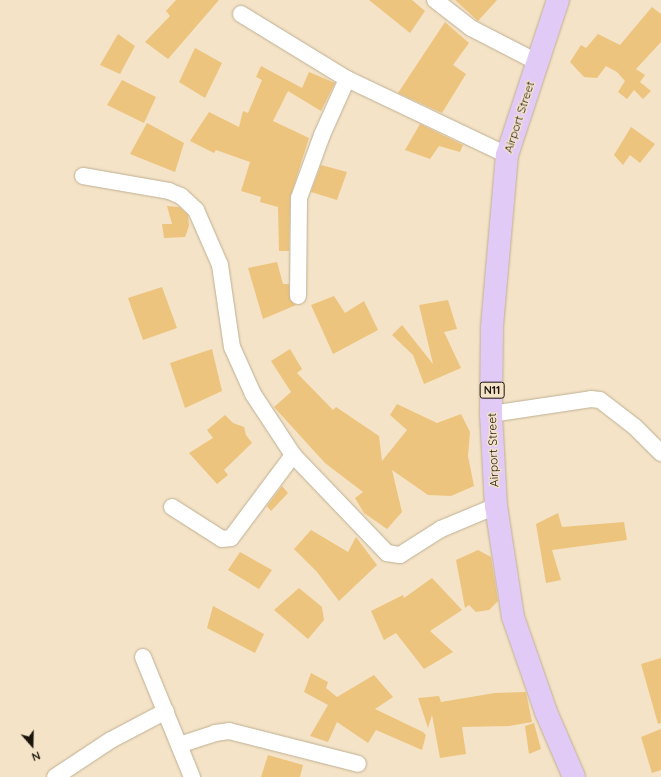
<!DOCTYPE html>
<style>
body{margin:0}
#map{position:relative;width:661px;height:777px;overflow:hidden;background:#f4e3c7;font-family:Quicksand,sans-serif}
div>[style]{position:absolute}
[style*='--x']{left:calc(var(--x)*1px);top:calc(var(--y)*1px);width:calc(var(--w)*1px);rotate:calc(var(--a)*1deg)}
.building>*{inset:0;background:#edc47d}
.roads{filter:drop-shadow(0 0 1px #bfaf93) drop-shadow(0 0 1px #bfaf93)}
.minor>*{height:16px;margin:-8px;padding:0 8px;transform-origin:8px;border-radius:8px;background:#fff}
.highway>*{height:22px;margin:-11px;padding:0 11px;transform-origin:11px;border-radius:11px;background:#e2caf7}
span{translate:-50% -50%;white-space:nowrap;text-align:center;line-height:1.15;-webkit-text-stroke:3px #f4e3c7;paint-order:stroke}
.shield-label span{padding:1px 3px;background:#f4e3c7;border:1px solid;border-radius:3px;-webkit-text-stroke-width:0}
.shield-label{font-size:11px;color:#1a140a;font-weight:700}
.street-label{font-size:12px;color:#1a140a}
.north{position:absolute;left:12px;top:725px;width:40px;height:40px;-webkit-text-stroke:3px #f4e3c7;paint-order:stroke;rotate:160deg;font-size:11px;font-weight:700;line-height:16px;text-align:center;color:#1a140a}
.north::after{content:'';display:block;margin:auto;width:14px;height:18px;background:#1a140a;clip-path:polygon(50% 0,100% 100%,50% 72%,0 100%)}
</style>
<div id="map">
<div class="building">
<div style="clip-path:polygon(176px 0,219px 0,168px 59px,145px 42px,170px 16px,166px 11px)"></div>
<div style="clip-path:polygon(369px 0,412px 0,425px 11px,410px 33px)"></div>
<div style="clip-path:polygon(455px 0,497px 0,478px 21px)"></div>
<div style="clip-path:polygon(652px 7px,661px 14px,661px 42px,636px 69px,645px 75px,640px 82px,651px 91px,643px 99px,634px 90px,627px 99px,618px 92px,625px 81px,617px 72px,606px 66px,597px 78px,584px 77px,570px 62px,581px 45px,586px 48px,598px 34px,620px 45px)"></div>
<div style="clip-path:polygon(445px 22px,469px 43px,453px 65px,466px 74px,442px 113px,398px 93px)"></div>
<div style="clip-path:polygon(118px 34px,135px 46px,120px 74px,100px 65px)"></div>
<div style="clip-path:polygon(195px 48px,222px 63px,205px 98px,179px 82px)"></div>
<div style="clip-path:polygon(261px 66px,302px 88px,309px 72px,335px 83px,321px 111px,288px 91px,273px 121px,309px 138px,290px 198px,289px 251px,279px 251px,278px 207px,260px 202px,261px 197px,241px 191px,250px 162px,216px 150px,214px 153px,190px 141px,209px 112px,239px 127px,243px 111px,248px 113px,262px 80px,256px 77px)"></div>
<div style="clip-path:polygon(122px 80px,156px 97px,144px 123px,107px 105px)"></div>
<div style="clip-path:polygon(147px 123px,184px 143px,175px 172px,130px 154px)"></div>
<div style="clip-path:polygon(420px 124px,463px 145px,460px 152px,439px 146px,430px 159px,405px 150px)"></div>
<div style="clip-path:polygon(631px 127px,655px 144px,640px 163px,630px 155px,623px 165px,614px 155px)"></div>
<div style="clip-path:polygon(321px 165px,347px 172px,337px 200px,311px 192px)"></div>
<div style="clip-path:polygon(167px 206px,179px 207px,188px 215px,189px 226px,185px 237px,164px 238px,162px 224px,172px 224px)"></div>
<div style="clip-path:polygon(277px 262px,283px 284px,289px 284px,290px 300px,296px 305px,263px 319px,248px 268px)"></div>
<div style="clip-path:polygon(162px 287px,177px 328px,143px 340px,128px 298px)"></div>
<div style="clip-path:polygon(334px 296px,345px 313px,364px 301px,378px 330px,333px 354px,311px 305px)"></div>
<div style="clip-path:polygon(448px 300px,457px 329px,444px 332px,461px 368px,424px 384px,413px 355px,392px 335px,402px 325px,433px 364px,419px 305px)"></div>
<div style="clip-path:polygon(212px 349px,222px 391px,185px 408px,170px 363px)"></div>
<div style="clip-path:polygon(290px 349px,302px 369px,297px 373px,333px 410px,336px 407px,379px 436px,382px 461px,407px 430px,390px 415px,397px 404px,437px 423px,461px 414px,470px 432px,468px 456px,474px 486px,451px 496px,428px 495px,392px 470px,402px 512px,387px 529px,364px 513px,355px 498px,363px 492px,325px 463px,274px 407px,291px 392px,271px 361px)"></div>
<div style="clip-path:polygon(225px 415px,233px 423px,244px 427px,246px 435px,252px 443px,224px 470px,228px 475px,217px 484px,189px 453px,213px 438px,207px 430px)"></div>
<div style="clip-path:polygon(282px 486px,288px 493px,271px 511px,267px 506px)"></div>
<div style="clip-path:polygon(558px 513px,562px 527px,624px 522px,627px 540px,552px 550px,561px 580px,546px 583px,536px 524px)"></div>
<div style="clip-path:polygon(311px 530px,348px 552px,356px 537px,377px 565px,339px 601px,317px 572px,294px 549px)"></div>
<div style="clip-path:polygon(478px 550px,491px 557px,498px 601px,489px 610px,476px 612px,469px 605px,465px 608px,456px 560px)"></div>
<div style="clip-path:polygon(240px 552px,272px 570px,259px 589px,228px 570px)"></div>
<div style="clip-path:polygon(432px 578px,462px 610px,430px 631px,453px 652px,424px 669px,396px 633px,384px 640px,371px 611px,403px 595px,404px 598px)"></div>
<div style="clip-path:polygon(299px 588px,322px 607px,324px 620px,308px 639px,274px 610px)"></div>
<div style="clip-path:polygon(213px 606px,264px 634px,255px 653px,207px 628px)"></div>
<div style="clip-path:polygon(661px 658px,661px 723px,658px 724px,641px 664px)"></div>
<div style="clip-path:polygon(311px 673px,328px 682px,326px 688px,337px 697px,374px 675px,393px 697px,375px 709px,423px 732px,426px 735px,422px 750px,376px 730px,368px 743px,337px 722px,328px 742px,310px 736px,328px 705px,304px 692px)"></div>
<div style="clip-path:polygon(526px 692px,532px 722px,509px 726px,462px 727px,466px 754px,440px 758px,432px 715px,428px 728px,418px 698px,439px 696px,441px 702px,495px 693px)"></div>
<div style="clip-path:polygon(534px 723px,541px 749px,529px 754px,525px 726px)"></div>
<div style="clip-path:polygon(661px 729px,661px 770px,652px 773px,641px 737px)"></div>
<div style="clip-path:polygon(268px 755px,303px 765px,300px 777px,261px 777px)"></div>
</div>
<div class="roads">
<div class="minor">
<div style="--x:435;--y:0;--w:46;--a:37.9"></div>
<div style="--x:471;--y:28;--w:74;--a:27.3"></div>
<div style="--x:241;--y:14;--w:124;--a:31.5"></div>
<div style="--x:347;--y:79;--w:177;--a:25.4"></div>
<div style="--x:83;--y:176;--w:87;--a:9.9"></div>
<div style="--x:169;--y:191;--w:13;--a:23"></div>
<div style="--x:181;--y:196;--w:21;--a:43"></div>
<div style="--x:196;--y:210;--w:60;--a:66.4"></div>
<div style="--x:220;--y:265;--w:83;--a:81.7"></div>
<div style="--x:232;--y:347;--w:51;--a:65.9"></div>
<div style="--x:253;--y:394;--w:73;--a:56.7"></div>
<div style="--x:293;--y:455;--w:136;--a:46.2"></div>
<div style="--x:387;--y:553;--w:13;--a:9"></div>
<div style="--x:400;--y:555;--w:49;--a:-32.4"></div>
<div style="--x:441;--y:529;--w:60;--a:-22.7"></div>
<div style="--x:298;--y:296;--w:98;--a:-89.4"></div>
<div style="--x:299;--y:198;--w:67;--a:-69.9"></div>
<div style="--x:322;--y:135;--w:61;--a:-65.9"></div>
<div style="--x:491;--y:414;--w:101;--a:-8.5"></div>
<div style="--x:591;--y:399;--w:9;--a:6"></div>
<div style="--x:600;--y:400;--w:44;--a:37.6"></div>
<div style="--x:635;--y:427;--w:37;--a:45"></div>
<div style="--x:172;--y:507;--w:59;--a:32.6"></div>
<div style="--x:222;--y:539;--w:9;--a:-6"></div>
<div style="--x:231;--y:538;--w:104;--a:-53.2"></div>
<div style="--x:143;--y:657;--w:130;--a:67.8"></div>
<div style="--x:179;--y:745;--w:38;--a:-18"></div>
<div style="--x:215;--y:733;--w:14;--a:-8"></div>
<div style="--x:229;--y:731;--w:133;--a:14.3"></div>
<div style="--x:55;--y:777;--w:67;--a:-33.5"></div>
<div style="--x:111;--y:740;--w:62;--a:-27.8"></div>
</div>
<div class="highway">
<div style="--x:558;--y:0;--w:163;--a:108.2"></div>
<div style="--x:507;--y:155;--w:174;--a:95"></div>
<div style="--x:492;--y:328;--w:86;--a:90.7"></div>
<div style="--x:491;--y:414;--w:92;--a:86.9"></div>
<div style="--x:496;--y:506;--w:112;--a:81.3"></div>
<div style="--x:513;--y:617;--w:101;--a:70.8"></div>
<div style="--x:546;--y:712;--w:71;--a:66.7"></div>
</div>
</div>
<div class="shield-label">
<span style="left:492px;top:390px">N11</span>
</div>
<div class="street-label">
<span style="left:519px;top:117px;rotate:-72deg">Airport Street</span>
<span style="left:493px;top:450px;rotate:-92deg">Airport Street</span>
</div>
<div class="north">N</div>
</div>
